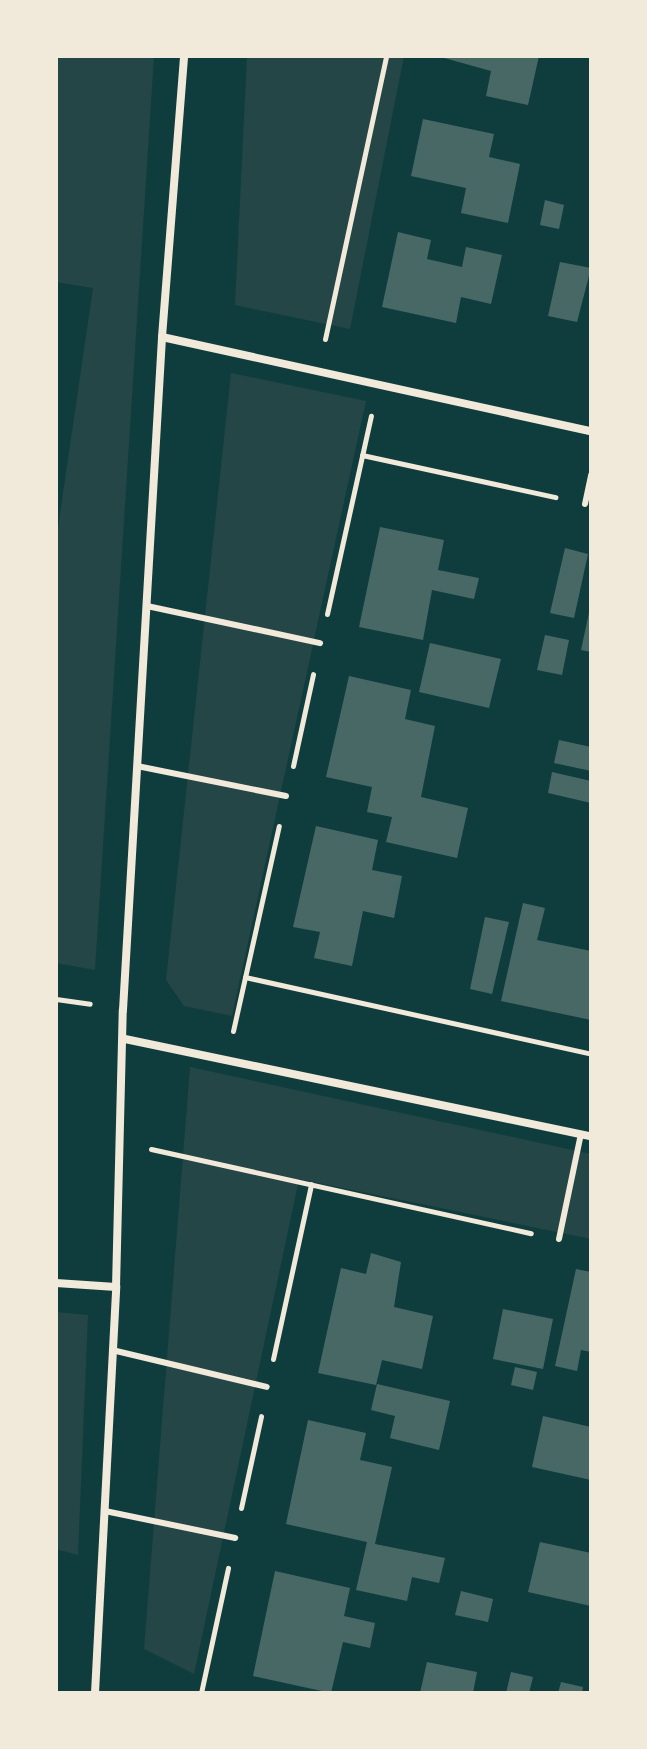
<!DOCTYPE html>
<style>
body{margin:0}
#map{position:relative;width:647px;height:1749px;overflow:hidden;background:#0f3d3e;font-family:Ubuntu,sans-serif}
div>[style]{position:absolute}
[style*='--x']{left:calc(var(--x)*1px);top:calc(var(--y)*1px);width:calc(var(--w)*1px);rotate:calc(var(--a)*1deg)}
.green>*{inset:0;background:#244646}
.building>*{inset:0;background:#486865}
.path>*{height:5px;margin:-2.5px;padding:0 2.5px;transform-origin:2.5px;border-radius:2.5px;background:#f1e9da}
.service>*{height:6px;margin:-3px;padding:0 3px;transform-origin:3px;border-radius:3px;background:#f1e9da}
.minor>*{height:8px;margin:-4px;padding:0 4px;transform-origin:4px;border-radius:4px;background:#f1e9da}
span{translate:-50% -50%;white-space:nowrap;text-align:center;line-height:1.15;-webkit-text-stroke:6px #f1e9da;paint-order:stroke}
.frame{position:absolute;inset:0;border:58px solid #f1e9da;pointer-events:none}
</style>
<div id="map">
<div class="green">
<div style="clip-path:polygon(56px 56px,154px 56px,95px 970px,56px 963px,56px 541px,93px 288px,56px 282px)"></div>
<div style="clip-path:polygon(247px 56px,404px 56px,350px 329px,235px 305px)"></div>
<div style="clip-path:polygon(231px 373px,366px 401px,232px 1016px,184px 1006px,166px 980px)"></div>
<div style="clip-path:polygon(190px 1067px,591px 1154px,591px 1239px,299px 1179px,194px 1674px,144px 1649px)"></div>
<div style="clip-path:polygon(56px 1312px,88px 1315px,78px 1555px,56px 1549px)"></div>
</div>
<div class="building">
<div style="clip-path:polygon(437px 56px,539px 56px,528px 105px,486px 96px,491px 71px)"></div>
<div style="clip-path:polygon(423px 119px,494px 134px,489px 157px,520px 164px,508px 223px,461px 213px,466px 188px,411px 176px)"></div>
<div style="clip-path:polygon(545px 200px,564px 205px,559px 229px,540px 225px)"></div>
<div style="clip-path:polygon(398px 232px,431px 240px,427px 259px,462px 267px,466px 247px,502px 255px,491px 304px,461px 297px,456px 323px,382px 307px)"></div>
<div style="clip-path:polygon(560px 262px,591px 268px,577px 322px,548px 316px)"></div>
<div style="clip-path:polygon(380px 527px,444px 540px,438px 570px,479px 578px,474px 599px,432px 590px,423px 640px,359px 627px)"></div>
<div style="clip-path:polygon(565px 548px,588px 554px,574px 618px,550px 613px)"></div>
<div style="clip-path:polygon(590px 608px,591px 608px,591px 652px,581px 650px)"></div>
<div style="clip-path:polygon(545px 635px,569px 640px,562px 675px,537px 670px)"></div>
<div style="clip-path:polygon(430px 643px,501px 659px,489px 708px,419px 692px)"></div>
<div style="clip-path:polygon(349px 676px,411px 690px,405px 719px,435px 726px,421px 797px,468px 808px,457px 858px,386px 842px,392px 817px,367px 812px,372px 787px,326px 777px)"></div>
<div style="clip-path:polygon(559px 740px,591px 747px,591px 771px,554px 763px)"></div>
<div style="clip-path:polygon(552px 772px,591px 781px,591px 803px,548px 793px)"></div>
<div style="clip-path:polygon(316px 826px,378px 840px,372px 870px,402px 876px,394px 918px,363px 911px,352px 966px,314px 958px,320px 932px,293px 927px)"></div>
<div style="clip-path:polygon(523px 903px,545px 908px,537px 940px,591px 951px,591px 1020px,501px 1001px)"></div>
<div style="clip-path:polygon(485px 917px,509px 922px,492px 994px,470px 989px)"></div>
<div style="clip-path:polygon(371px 1253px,401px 1262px,394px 1307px,433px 1316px,422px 1369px,382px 1360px,376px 1385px,318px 1373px,341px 1268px,366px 1274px)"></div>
<div style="clip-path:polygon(576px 1269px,591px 1272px,591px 1352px,581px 1350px,577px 1371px,555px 1366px)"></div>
<div style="clip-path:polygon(503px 1309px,553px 1319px,543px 1369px,493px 1359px)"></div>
<div style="clip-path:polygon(515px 1367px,537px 1372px,533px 1390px,511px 1385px)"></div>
<div style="clip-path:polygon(377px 1384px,450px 1401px,439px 1450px,390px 1438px,395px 1416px,371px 1410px)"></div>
<div style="clip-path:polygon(543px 1416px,591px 1427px,591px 1480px,532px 1467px)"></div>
<div style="clip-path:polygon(308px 1420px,366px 1433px,360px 1460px,392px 1467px,375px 1544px,445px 1558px,439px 1583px,412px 1577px,407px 1601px,356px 1590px,367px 1542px,286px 1524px)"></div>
<div style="clip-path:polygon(540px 1542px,591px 1553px,591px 1606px,528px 1592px)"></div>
<div style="clip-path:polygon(275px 1571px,350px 1588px,344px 1616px,375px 1623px,370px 1648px,343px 1642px,331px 1693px,253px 1676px)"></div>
<div style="clip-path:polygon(461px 1591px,493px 1599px,488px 1622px,455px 1615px)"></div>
<div style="clip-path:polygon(427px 1662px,477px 1672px,473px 1693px,420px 1693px)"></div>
<div style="clip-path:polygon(511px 1672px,533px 1677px,529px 1693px,506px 1693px)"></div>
<div style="clip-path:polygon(561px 1682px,583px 1687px,582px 1693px,558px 1693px)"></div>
</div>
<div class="path">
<div style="--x:325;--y:339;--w:289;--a:-77.8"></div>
<div style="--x:362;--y:455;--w:198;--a:12.3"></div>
<div style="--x:327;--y:614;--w:203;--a:-77.5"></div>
<div style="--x:293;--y:766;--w:94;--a:-77.7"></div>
<div style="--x:245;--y:977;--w:354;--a:12.5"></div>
<div style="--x:56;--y:999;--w:34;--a:8"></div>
<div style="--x:233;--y:1031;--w:210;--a:-77.4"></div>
<div style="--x:151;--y:1149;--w:389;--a:12.5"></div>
<div style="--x:273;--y:1359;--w:179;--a:-77.7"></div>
<div style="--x:241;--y:1508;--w:94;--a:-77.7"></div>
<div style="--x:201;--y:1693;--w:128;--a:-77.8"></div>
</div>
<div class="service">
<div style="--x:585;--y:504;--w:30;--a:-78"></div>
<div style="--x:147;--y:606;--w:177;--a:12.1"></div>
<div style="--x:137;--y:766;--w:152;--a:11.4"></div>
<div style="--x:559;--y:1239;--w:107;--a:-78.2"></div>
<div style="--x:112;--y:1350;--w:159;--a:13.4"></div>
<div style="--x:105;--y:1511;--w:133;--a:11.7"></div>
</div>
<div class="minor">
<div style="--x:162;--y:337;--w:439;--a:12.4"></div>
<div style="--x:125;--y:1039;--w:476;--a:11.8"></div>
<div style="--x:56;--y:1283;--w:60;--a:3.8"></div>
<div style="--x:95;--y:1693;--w:407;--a:-87"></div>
<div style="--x:116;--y:1287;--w:277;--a:-88.6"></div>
<div style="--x:123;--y:1010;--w:674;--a:-86.68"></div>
<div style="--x:162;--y:337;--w:282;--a:-85.5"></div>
</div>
<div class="frame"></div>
</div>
